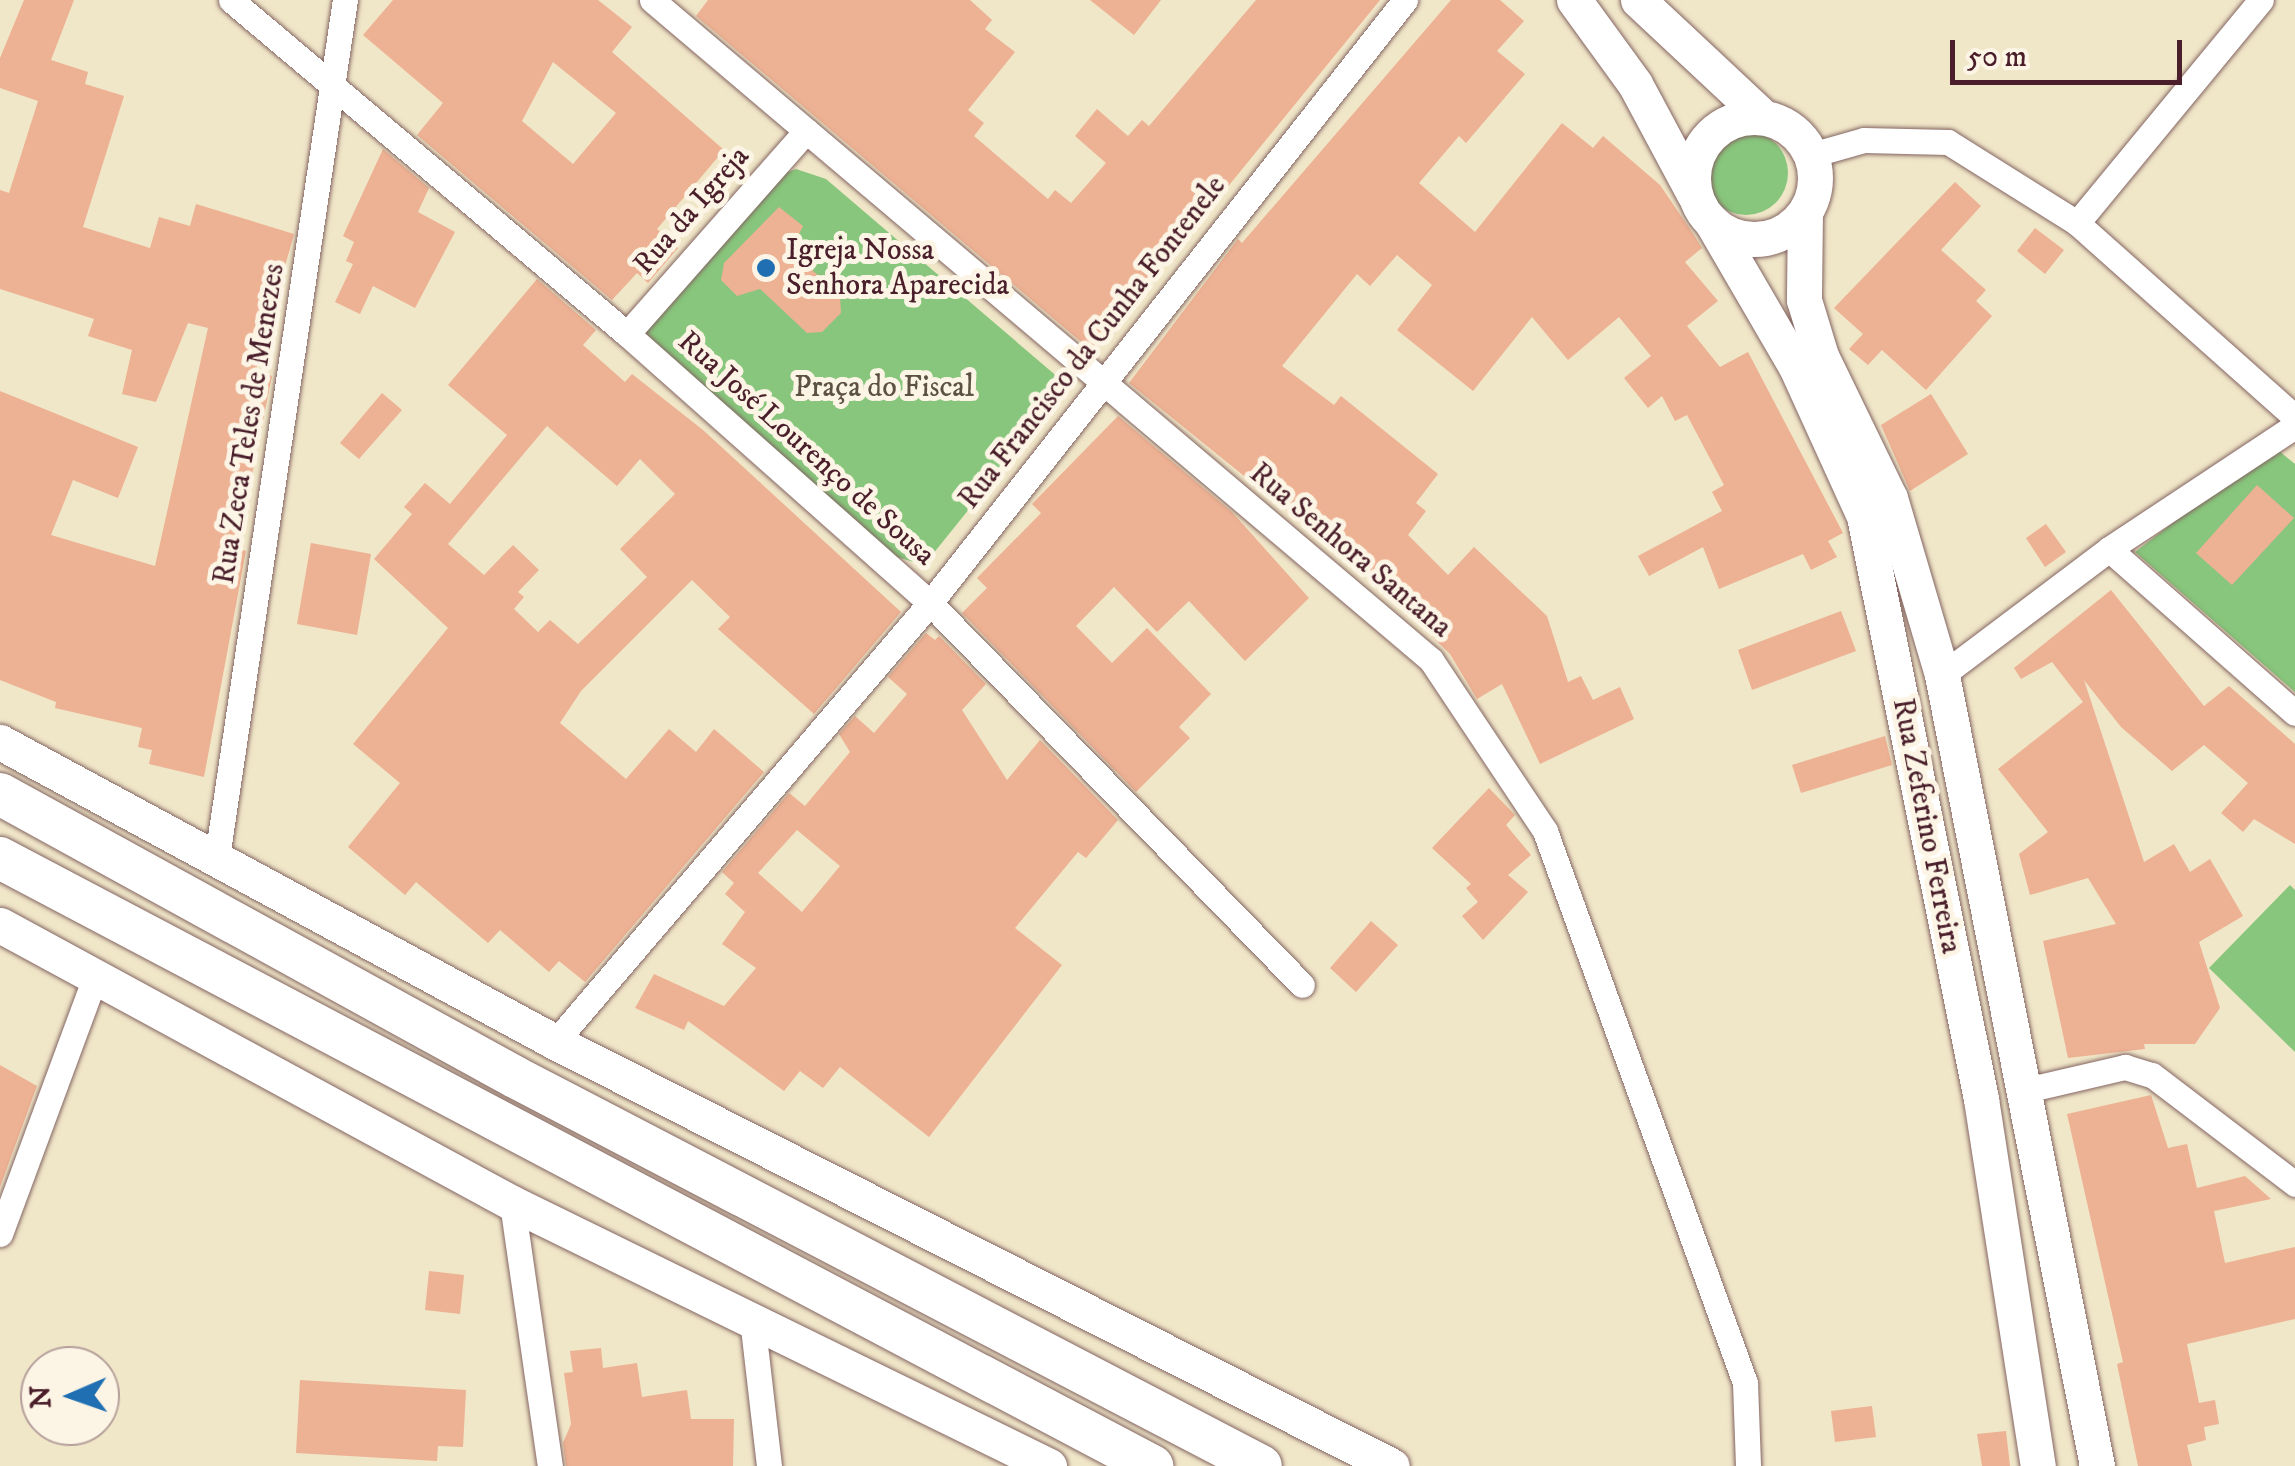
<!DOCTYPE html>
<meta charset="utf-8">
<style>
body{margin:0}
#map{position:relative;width:2295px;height:1466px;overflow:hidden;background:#f0e6c8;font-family:"IM FELL DW Pica",serif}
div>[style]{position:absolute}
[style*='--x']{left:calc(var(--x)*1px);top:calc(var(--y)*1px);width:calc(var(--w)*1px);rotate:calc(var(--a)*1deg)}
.green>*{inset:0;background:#87c67c}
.round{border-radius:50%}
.building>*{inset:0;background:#edb193}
.roads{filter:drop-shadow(0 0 2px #846562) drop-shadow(0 0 2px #846562)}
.minor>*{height:25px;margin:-12.5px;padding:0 12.5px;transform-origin:12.5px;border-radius:12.5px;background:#fff}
.secondary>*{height:35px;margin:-17.5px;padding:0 17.5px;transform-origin:17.5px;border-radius:17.5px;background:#fff}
.secondary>.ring{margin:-17.5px;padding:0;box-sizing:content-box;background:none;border:35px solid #fff;border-radius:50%}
.trunk>*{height:42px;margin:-21px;padding:0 21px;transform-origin:21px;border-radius:21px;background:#fff}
.dots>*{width:28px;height:28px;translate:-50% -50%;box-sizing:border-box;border:5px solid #fcf5e5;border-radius:50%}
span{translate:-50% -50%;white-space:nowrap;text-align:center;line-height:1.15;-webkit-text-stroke:10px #fcf5e5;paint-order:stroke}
.street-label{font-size:30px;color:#4a1f2b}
.poi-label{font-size:30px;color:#4a1f2b}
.left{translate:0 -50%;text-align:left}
.park-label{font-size:30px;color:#5c5143}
.north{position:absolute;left:20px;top:1346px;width:100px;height:100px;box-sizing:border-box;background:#fcf5e5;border:2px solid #b59f9b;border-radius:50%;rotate:268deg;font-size:28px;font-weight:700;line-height:40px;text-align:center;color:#4a1f2b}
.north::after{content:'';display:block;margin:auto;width:35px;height:45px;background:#1f6fb2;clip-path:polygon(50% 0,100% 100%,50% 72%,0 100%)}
.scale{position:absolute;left:1950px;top:40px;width:232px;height:45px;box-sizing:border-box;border:5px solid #4a1f2b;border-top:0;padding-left:12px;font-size:30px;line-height:35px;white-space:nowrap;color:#4a1f2b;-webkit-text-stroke:8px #fcf5e5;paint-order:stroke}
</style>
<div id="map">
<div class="green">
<div class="round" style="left:1704px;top:131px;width:84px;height:84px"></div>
<div style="clip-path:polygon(796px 169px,826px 179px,1060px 379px,1061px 395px,924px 565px,890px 555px,644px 333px,780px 175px)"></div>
<div style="clip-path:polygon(2273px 446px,2295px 464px,2295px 692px,2135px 552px)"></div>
<div style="clip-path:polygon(2290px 885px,2295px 890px,2295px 1052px,2209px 968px)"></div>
</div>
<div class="building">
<div style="clip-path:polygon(24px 0,74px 0,51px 60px,88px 72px,85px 84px,124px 96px,83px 227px,150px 248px,159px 217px,190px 226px,196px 204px,294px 234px,256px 370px,272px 376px,237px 548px,246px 551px,204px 777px,149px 764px,152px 750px,138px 747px,142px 728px,55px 708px,56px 702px,0 680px,0 391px,138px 447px,118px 498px,73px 480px,51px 535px,155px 566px,208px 328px,188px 323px,156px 402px,122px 394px,132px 350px,88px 336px,94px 319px,0 289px,0 190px,9px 193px,38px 101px,0 88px,0 58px)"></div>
<div style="clip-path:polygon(evenodd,393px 0,598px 0,632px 27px,612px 52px,724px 150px,657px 229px,678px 248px,648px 283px,637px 273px,612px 300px,417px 135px,443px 103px,363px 35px,393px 0,553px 62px,616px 113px,573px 164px,522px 121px,553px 62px)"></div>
<div style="clip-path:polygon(708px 0,970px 0,992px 20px,985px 29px,1015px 52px,968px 110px,984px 123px,974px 136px,1048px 199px,1055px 190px,1071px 203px,1106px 163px,1075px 136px,1097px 109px,1128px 136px,1142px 120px,1149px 126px,1256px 0,1380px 0,1093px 352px,696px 16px)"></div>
<div style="clip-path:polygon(1090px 0,1161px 0,1134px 35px)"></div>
<div style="clip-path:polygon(1451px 0,1500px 0,1524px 21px,1497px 51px,1525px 74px,1466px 143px,1459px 136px,1419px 183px,1475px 232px,1562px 123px,1593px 148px,1603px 136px,1660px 185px,1694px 235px,1702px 248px,1685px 262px,1718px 301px,1687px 326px,1720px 367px,1748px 352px,1843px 533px,1828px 541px,1837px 557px,1811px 570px,1803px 554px,1719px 589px,1703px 547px,1649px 576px,1638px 556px,1722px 511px,1712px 492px,1724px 485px,1687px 415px,1675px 421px,1662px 396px,1648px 408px,1624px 378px,1651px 356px,1619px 317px,1568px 360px,1532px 317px,1473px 391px,1397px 330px,1432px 285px,1397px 255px,1370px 286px,1357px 274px,1282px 366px,1334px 405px,1341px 396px,1438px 474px,1416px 503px,1426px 511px,1408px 535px,1448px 575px,1474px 547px,1547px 616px,1568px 682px,1581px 676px,1593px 700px,1620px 687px,1634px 719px,1540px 764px,1502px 684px,1477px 699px,1450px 654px,1379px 585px,1129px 383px,1238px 239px,1242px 243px)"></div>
<div style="clip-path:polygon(383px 149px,429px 188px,418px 212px,455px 232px,415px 308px,373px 286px,360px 314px,335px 302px,353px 264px,346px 261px,354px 242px,343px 236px)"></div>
<div style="clip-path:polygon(1955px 182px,1981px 206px,1941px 250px,1986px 290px,1976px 301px,1992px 316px,1926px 390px,1882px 350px,1868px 365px,1849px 349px,1863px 334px,1834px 308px)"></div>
<div style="clip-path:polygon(779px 207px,803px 226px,791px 250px,840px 296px,841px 313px,822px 332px,807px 333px,760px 289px,737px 296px,721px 280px,724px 263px)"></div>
<div style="clip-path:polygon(2035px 228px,2064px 250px,2045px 274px,2017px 251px)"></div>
<div style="clip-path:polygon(evenodd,537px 279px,596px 330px,583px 345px,625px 382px,632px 374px,703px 430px,901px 612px,814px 714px,718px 629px,730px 617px,692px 580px,581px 691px,560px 723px,626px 779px,669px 729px,696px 752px,714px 729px,764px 772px,585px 982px,559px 961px,549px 972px,500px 930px,488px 943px,416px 882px,405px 895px,348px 847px,400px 783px,353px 744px,448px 628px,374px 559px,412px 514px,404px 507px,425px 483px,450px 504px,507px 435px,448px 385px,537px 279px,547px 426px,617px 486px,640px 459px,675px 494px,620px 549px,647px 577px,578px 644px,550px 620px,538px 632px,514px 609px,524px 597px,518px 592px,539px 570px,513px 545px,484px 575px,448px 544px,547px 426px)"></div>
<div style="clip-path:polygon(382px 393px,402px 410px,359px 459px,340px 443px)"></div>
<div style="clip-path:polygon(1931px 394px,1968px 454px,1910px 491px,1881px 425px)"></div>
<div style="clip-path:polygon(1118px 416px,1232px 512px,1309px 598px,1245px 661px,1189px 601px,1157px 632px,1114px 587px,1076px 626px,1112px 663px,1147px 628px,1211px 694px,1179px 727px,1190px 738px,1136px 792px,962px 613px,987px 588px,977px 578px,1041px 513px,1032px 504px)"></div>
<div style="clip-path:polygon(2257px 485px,2294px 518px,2232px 585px,2196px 553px)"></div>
<div style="clip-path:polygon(2046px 524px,2066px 552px,2045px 567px,2026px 538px)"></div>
<div style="clip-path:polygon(311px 543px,371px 554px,357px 635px,297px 624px)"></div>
<div style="clip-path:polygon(2111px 590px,2204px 706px,2229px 686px,2295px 744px,2295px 844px,2254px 819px,2243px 832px,2221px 813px,2248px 783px,2204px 745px,2172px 771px,2121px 727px,2084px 680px,2144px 862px,2174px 844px,2190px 872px,2210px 859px,2243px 916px,2199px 942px,2220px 1008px,2195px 1044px,2144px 1044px,2145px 1049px,2068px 1058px,2043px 941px,2116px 924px,2088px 878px,2030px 895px,2019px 854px,2048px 832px,1998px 769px,2083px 702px,2052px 662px,2021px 679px,2014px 668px)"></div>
<div style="clip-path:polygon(1841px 611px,1856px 651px,1752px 690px,1738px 650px)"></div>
<div style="clip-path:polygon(evenodd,926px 633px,935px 640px,939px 636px,986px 684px,962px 710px,1007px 780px,1040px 740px,1118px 820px,1086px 858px,1078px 852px,1015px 928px,1062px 965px,929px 1137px,840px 1067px,823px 1088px,800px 1071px,784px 1091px,688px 1021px,684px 1030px,635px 1008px,654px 974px,724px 1006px,756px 968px,722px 944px,745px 912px,725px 894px,734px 883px,722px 872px,789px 793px,805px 806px,850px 752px,839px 734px,855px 716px,874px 733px,907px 694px,888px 677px,926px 633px,797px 830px,840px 866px,802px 912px,758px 873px,797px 830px)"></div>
<div style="clip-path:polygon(1885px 736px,1892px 765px,1801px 793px,1792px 765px)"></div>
<div style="clip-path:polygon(1489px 788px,1515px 815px,1506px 825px,1531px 855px,1508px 875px,1528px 892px,1483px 940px,1462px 916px,1478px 902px,1466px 888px,1471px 884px,1432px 848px)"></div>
<div style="clip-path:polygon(1371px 921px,1398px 945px,1356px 992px,1330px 968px)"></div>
<div style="clip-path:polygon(0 1065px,37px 1086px,0 1187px)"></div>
<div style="clip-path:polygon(2151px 1095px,2168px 1148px,2187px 1144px,2197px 1188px,2245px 1176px,2271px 1199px,2214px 1211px,2225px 1263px,2295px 1247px,2295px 1319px,2187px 1344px,2199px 1403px,2215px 1400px,2219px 1424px,2204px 1427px,2206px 1440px,2187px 1445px,2192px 1466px,2138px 1466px,2117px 1364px,2123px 1362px,2067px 1114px)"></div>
<div style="clip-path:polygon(429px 1271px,464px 1275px,460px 1314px,425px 1310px)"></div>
<div style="clip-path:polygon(601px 1348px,603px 1368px,637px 1363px,642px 1397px,687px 1390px,691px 1419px,734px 1419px,733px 1466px,566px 1466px,563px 1443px,571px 1424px,564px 1373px,573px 1372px,570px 1351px)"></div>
<div style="clip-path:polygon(300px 1380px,466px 1390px,463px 1447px,438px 1446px,437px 1461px,296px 1453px)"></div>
<div style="clip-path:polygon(1872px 1406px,1876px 1437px,1835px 1442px,1831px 1411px)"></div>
<div style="clip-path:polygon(2006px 1431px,2010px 1466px,1982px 1466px,1977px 1434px)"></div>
</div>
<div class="roads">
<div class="minor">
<div style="--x:231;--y:0;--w:518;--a:40.15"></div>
<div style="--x:627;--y:334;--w:405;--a:41.6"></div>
<div style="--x:930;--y:603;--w:533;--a:45.76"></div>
<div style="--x:652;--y:0;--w:1021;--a:40.27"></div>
<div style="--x:1431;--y:660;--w:206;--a:56.3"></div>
<div style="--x:1545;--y:831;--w:587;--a:70.08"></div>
<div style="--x:1745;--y:1383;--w:83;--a:87.9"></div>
<div style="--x:1811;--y:155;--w:55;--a:-15.8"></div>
<div style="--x:1864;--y:140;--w:84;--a:1.4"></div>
<div style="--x:1948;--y:142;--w:152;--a:32.1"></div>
<div style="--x:2077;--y:223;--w:292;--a:41.7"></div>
<div style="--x:2077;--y:223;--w:289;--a:-50.5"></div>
<div style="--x:627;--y:334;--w:271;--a:-48.6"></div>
<div style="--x:2109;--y:549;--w:248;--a:41.4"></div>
<div style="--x:1942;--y:675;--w:209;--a:-37"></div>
<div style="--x:2109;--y:549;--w:223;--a:-33.5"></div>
<div style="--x:217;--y:857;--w:867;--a:-81.51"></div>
<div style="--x:555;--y:1042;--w:577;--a:-49.5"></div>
<div style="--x:930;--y:603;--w:768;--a:-51.77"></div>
<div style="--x:2026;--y:1090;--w:102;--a:-13.1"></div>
<div style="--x:2125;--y:1067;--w:28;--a:17"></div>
<div style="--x:2152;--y:1075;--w:180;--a:37.3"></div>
<div style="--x:512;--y:1203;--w:266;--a:81.8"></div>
<div style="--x:0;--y:1234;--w:274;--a:-69.7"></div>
<div style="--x:752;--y:1319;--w:148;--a:83.4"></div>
</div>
<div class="secondary">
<div style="--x:1574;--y:0;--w:104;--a:54"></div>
<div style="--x:1635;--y:84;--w:125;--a:61.8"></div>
<div style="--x:1638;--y:0;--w:171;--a:43.1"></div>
<div class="ring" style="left:1693px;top:117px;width:87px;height:87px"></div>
<div style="--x:1805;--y:212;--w:88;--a:90.7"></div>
<div style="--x:1804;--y:300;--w:59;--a:73.1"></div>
<div style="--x:1821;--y:356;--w:158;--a:64.1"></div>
<div style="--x:1890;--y:498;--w:184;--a:73.6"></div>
<div style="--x:1942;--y:675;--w:806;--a:78.91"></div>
<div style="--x:1711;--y:221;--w:169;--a:59.8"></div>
<div style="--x:1796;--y:367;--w:164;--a:65.5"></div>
<div style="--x:1864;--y:516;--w:595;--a:78.65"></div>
<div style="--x:1981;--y:1099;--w:371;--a:81.2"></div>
<div style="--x:0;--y:742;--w:631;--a:28.39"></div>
<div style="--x:555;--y:1042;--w:938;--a:26.87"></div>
<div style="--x:0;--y:925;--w:583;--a:28.5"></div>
<div style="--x:512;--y:1203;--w:598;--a:26.09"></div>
</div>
<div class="trunk">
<div style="--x:0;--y:794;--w:588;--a:28.79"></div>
<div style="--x:515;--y:1077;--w:841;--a:27.54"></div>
<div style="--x:0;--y:858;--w:1303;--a:27.82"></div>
</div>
</div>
<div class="dots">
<div style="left:766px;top:268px;background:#1f6fb2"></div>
</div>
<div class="street-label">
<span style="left:692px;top:211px;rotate:-49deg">Rua da Igreja</span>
<span style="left:1093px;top:343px;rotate:-52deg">Rua Francisco da Cunha Fontenele</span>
<span style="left:250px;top:424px;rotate:-81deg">Rua Zeca Teles de Menezes</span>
<span style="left:806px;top:449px;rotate:42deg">Rua José Lourenço de Sousa</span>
<span style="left:1350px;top:551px;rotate:40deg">Rua Senhora Santana</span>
<span style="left:1926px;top:826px;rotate:79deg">Rua Zeferino Ferreira</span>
</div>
<div class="poi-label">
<span class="left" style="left:786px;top:268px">Igreja Nossa<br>Senhora Aparecida</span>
</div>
<div class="park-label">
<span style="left:884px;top:388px">Praça do Fiscal</span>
</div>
<div class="north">N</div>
<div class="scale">50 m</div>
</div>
